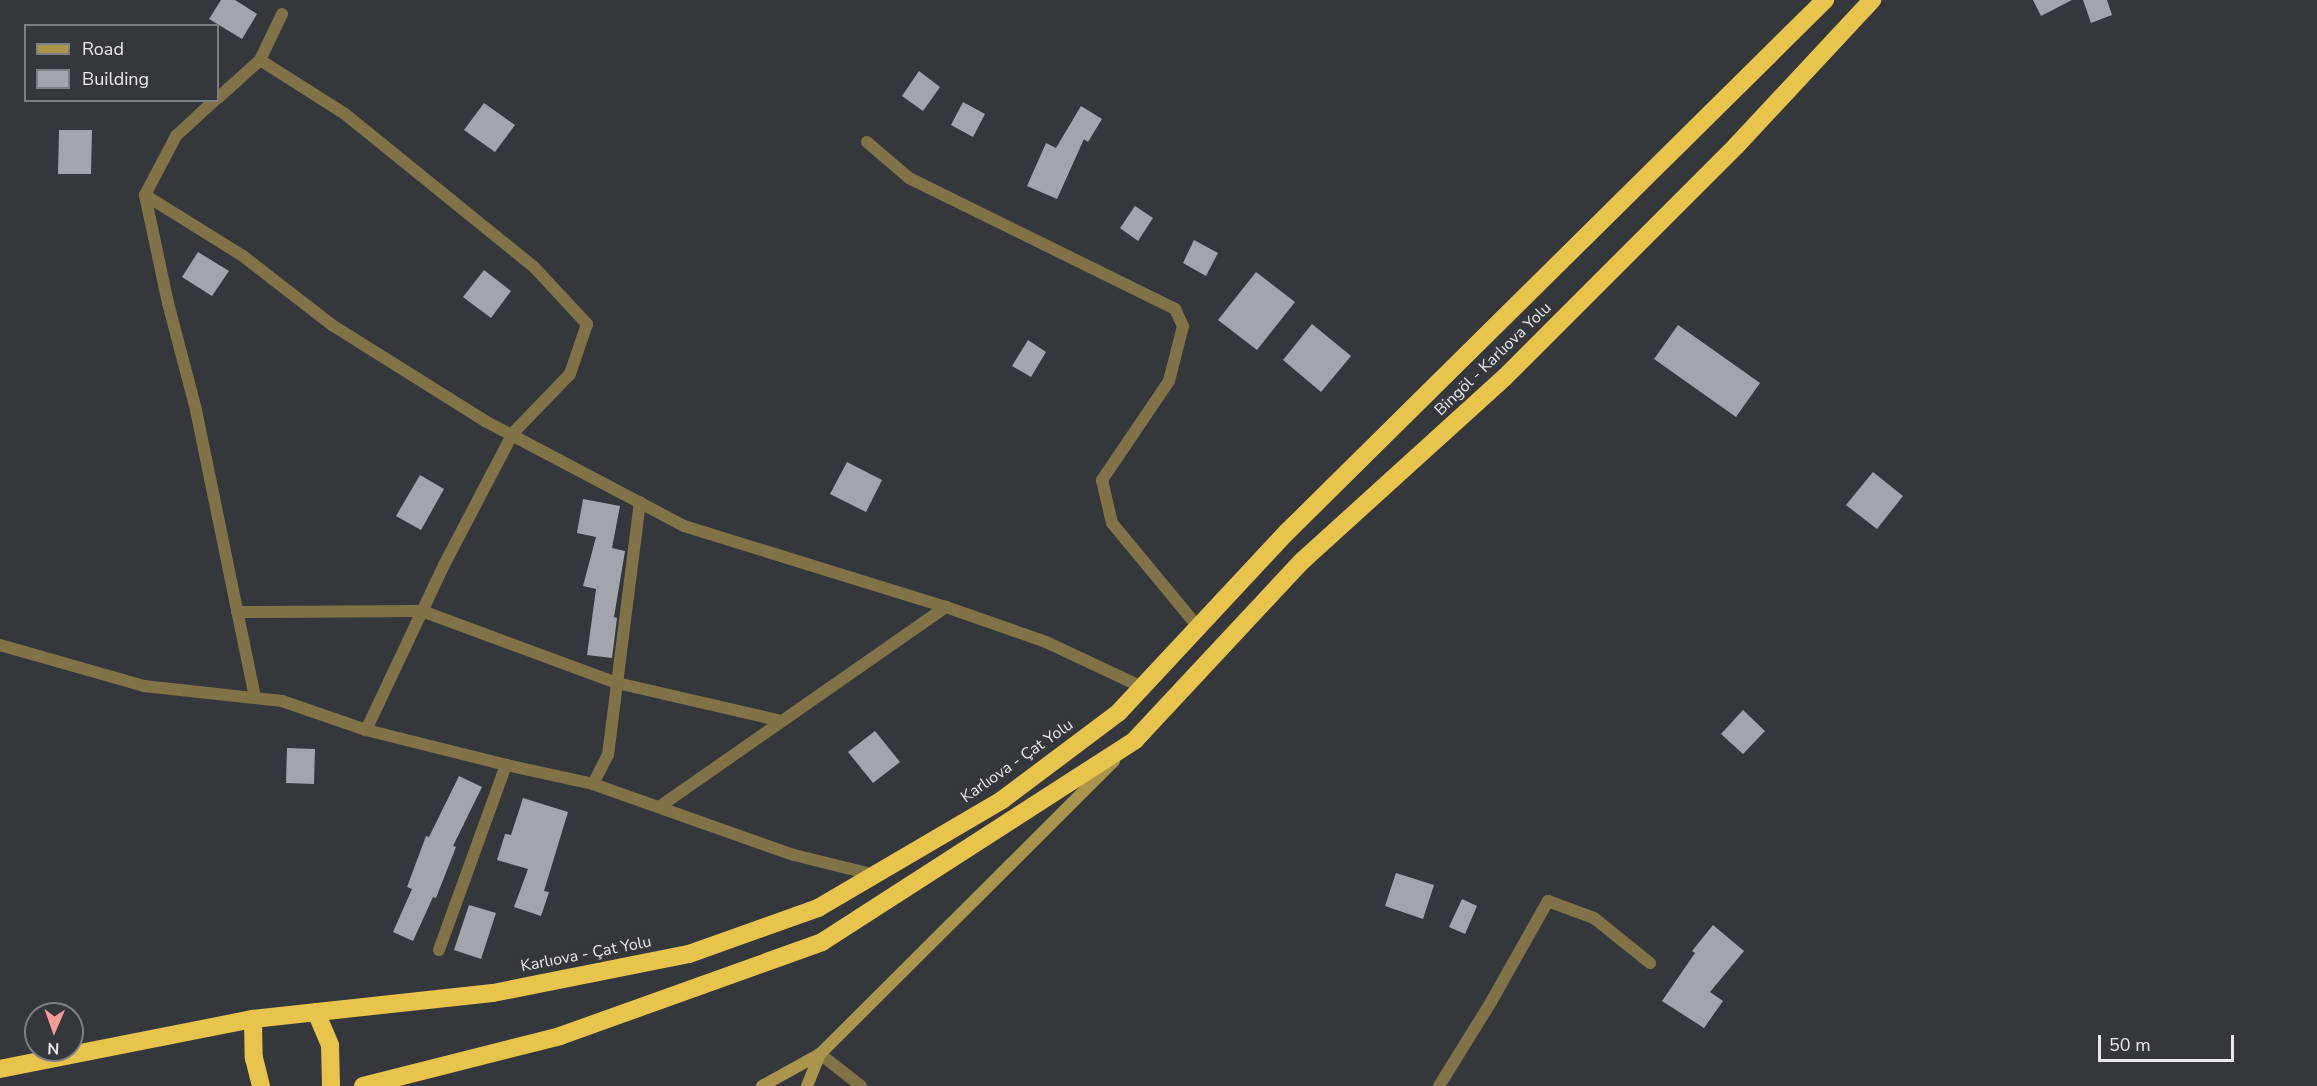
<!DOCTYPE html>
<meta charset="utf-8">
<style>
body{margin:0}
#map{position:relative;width:2317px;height:1086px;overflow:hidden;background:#34373c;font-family:"Nunito Sans",sans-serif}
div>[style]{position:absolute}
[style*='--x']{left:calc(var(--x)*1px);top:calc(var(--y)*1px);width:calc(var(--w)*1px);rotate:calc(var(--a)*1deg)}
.building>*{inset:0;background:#a2a6ac}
.street>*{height:12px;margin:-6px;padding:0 6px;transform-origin:6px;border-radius:6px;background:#817347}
.secondary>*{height:12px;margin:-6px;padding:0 6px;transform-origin:6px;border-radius:6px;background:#ab944c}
.highway>*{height:18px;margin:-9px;padding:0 9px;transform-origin:9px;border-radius:9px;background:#e8c44c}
span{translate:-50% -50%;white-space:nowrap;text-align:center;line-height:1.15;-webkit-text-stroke:6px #34373c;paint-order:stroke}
.street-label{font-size:16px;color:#e8eaee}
.legend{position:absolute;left:24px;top:24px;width:195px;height:78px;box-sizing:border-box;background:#34373c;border:2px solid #7c7f83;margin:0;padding:8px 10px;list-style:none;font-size:18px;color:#e8eaee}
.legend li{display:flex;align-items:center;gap:12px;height:30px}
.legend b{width:30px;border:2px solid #7c7f83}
.north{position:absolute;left:24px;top:1002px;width:60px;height:60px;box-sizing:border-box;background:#34373c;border:2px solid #7c7f83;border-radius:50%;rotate:182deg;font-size:16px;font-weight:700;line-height:24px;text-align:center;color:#e8eaee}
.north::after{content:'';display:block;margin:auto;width:21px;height:27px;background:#f59c95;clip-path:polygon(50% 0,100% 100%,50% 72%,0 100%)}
.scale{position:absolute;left:2098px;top:1035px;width:136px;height:27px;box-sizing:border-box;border:3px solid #e8eaee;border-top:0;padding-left:8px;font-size:18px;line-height:21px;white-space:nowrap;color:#e8eaee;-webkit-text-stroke:4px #34373c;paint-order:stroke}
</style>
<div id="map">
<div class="building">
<div style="clip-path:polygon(221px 0,235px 0,257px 14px,242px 39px,209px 19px)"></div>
<div style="clip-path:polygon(2033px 0,2072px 0,2041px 16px)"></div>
<div style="clip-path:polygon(2083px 0,2107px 0,2112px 15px,2091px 23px)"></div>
<div style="clip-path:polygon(919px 71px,940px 87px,923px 111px,902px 96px)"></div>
<div style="clip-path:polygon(963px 102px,985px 114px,973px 137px,951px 125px)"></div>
<div style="clip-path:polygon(484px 103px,515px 125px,495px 152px,464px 130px)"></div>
<div style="clip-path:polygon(1081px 106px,1102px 119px,1088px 142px,1084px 139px,1057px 199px,1027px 186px,1046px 143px,1056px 148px)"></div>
<div style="clip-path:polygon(59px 130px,92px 130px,91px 174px,58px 174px)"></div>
<div style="clip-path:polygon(1135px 206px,1153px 218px,1138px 241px,1120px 228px)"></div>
<div style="clip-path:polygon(1194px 240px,1218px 253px,1206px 276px,1183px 263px)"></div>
<div style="clip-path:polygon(198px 252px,229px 271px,212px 296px,182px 277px)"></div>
<div style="clip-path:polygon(484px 270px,511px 291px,491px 318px,463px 297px)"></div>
<div style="clip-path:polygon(1256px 272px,1295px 302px,1257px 350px,1218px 320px)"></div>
<div style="clip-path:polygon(1312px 324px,1351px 356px,1321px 392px,1283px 360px)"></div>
<div style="clip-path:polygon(1678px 325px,1760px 383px,1736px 417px,1654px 359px)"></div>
<div style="clip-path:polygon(1028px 340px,1046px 352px,1031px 377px,1012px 366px)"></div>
<div style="clip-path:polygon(847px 462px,882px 480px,866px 512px,830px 494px)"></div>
<div style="clip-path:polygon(1873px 472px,1903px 496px,1877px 529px,1846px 505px)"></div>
<div style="clip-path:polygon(420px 475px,444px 489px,421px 530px,396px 516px)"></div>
<div style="clip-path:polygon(583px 499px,620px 506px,612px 548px,625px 551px,614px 617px,617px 618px,612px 658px,587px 655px,596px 589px,583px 586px,596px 537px,577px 533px)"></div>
<div style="clip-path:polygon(1743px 710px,1765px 731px,1743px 754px,1721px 734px)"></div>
<div style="clip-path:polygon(875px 731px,900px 762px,873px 783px,848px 752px)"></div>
<div style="clip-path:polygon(287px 748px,315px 749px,314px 784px,286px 783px)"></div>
<div style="clip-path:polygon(459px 776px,482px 787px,453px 846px,456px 847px,436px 898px,433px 897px,413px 941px,393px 932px,412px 889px,407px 887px,426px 836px,429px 837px)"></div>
<div style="clip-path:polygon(523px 798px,568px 812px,544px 891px,549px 892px,541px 916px,514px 907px,528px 869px,497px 860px,505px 834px,511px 835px)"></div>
<div style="clip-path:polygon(1396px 873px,1434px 885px,1423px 919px,1385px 906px)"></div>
<div style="clip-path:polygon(1462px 899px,1477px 906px,1465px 934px,1449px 927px)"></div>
<div style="clip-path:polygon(469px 905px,496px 913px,481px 959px,454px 950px)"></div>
<div style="clip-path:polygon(1713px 925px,1744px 951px,1710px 992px,1723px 1001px,1704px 1028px,1662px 1001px,1695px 953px,1692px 951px)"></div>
</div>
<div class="street">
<div style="--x:260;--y:60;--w:101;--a:32.4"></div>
<div style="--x:345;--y:114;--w:243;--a:39"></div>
<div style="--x:534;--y:267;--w:78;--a:47.1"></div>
<div style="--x:587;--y:324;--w:53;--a:108.8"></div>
<div style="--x:570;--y:374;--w:82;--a:134"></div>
<div style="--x:513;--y:433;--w:149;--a:117.6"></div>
<div style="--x:444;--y:565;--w:183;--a:115.3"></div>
<div style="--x:366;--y:730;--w:144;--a:14"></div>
<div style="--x:506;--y:765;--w:89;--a:12.3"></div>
<div style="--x:593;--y:784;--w:213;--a:19.5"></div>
<div style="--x:794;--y:855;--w:83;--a:13.9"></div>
<div style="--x:218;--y:98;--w:57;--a:-42.1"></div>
<div style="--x:260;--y:60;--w:51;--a:-64.4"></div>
<div style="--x:215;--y:100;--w:53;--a:137.3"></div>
<div style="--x:176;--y:136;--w:67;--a:117.7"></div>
<div style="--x:145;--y:195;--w:115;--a:31.9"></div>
<div style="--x:243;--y:256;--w:113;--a:37.8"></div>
<div style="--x:332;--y:325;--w:181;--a:32.1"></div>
<div style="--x:485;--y:421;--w:225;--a:27.8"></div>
<div style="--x:684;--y:526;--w:274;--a:17.2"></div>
<div style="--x:946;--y:607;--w:106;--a:19.3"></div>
<div style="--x:1046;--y:642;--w:106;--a:25.1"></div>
<div style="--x:867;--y:142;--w:55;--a:40.6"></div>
<div style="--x:909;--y:178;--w:297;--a:26.2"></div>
<div style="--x:1175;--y:309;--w:19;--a:65"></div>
<div style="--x:1183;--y:326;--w:57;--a:104.3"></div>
<div style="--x:1169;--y:381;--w:120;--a:124.1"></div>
<div style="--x:1102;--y:480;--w:44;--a:76.9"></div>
<div style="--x:1112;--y:523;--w:135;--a:50.4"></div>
<div style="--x:145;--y:195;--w:110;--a:78"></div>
<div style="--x:168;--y:303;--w:111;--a:75.3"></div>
<div style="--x:196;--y:410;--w:294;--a:78.4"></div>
<div style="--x:237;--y:612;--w:185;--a:-0.3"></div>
<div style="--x:422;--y:611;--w:208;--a:20.3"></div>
<div style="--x:617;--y:683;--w:169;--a:13"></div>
<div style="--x:0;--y:645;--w:150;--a:15.9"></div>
<div style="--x:144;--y:686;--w:139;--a:6.2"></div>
<div style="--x:282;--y:701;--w:89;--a:19"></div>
<div style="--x:593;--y:784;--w:33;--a:-63"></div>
<div style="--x:608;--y:755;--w:255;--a:-82.8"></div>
<div style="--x:659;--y:807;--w:350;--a:-34.9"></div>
<div style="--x:439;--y:950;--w:197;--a:-70.1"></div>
<div style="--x:820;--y:1054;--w:52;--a:38"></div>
<div style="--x:1439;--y:1086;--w:99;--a:-58.2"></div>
<div style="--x:1491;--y:1002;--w:116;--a:-60.6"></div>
<div style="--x:1548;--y:901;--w:49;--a:20.3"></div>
<div style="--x:1594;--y:918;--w:72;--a:38.8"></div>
</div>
<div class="secondary">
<div style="--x:762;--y:1086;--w:66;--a:-28.9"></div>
<div style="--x:820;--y:1054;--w:415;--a:-44.9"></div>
<div style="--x:807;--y:1086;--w:35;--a:-68"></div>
</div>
<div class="highway">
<div style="--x:316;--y:1012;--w:36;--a:67"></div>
<div style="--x:330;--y:1045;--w:41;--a:88.6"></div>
<div style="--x:253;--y:1019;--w:39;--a:89"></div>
<div style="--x:254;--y:1058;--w:29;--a:76"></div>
<div style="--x:0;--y:1069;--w:258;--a:-11.2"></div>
<div style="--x:253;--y:1019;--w:241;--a:-6.2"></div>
<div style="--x:493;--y:993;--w:200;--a:-11.3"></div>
<div style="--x:689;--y:954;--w:137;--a:-19.6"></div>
<div style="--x:818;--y:908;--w:213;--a:-30.4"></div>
<div style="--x:1002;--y:800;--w:146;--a:-36.9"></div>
<div style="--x:1119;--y:712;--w:246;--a:-47"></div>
<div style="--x:1287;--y:532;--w:757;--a:-44.68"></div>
<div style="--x:363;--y:1086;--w:203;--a:-14.2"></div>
<div style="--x:560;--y:1036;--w:278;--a:-19.7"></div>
<div style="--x:822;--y:942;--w:373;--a:-32.8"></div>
<div style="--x:1135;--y:740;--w:243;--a:-47"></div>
<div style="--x:1301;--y:562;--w:275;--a:-42.2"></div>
<div style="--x:1505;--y:377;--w:327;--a:-45"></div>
<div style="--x:1736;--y:146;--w:200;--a:-47"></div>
</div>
<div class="street-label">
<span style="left:1493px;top:359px;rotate:-44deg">Bingöl - Karlıova Yolu</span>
<span style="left:1017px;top:761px;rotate:-35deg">Karlıova - Çat Yolu</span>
<span style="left:586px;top:954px;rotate:-11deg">Karlıova - Çat Yolu</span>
</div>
<ul class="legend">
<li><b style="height:8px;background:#ab944c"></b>Road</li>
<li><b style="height:16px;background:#a2a6ac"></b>Building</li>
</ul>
<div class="north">N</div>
<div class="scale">50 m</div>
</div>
